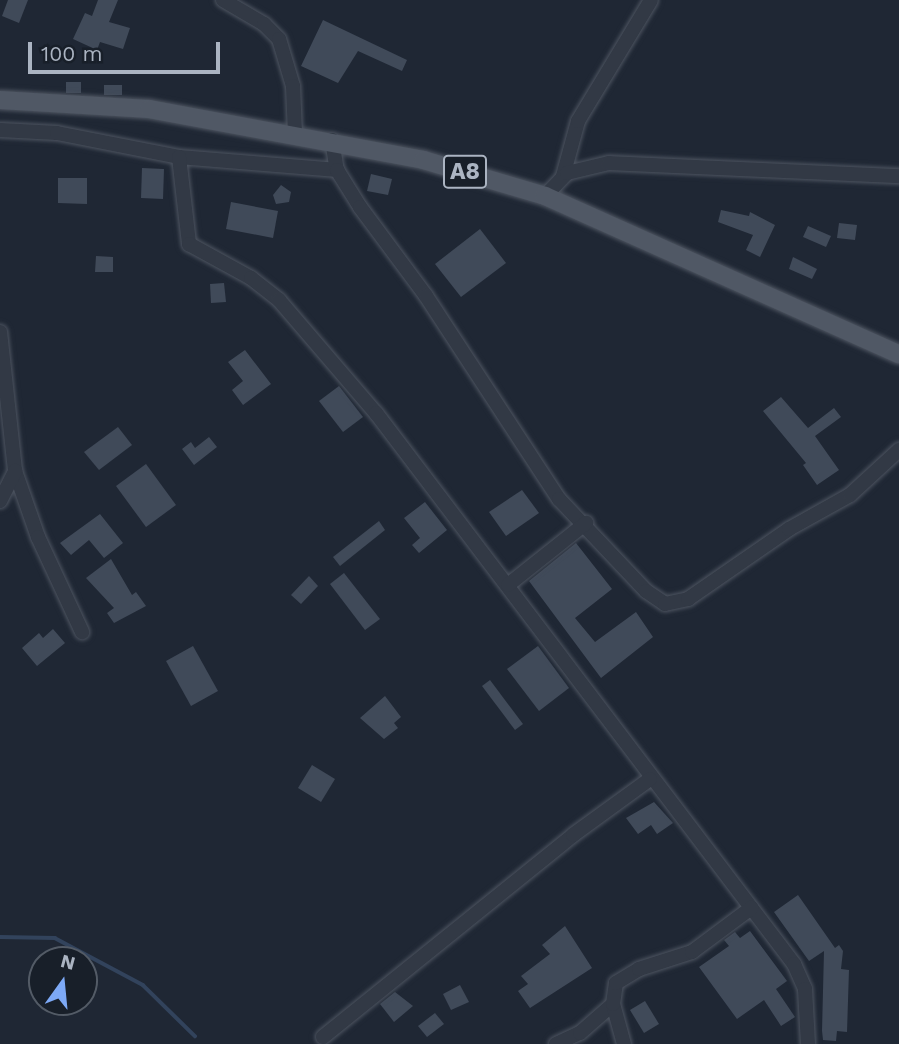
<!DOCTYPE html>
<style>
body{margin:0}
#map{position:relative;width:899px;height:1044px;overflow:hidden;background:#1f2734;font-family:"Work Sans",sans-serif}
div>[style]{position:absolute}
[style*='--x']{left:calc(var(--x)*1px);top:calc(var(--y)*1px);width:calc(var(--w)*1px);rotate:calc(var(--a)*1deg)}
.stream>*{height:3.5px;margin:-1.75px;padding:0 1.75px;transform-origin:1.75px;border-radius:1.75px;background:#32435c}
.building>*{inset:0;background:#404a59}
.roads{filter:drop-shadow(0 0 2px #4d5460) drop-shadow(0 0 2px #4d5460)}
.minor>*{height:14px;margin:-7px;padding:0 7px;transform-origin:7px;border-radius:7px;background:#323945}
.major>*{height:18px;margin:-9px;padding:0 9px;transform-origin:9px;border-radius:9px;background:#505865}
span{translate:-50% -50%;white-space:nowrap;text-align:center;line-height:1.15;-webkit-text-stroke:6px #181f29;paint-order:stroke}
.shield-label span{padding:2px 5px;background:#181f29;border:2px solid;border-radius:5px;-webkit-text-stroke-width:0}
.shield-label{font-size:23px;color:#abb4c2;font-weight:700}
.north{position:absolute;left:28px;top:946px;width:70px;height:70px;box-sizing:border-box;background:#181f29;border:2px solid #535b66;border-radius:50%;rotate:15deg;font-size:19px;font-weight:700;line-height:28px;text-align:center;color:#abb4c2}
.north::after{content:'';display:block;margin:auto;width:24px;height:32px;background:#7da9f6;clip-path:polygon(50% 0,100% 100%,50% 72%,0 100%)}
.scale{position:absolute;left:28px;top:42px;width:192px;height:32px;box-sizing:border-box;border:4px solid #abb4c2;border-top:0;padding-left:9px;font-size:21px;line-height:24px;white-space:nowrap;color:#abb4c2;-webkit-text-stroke:5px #181f29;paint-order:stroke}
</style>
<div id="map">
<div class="stream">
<div style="--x:0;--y:937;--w:55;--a:1"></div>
<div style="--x:55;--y:938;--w:100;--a:28.1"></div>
<div style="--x:143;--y:985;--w:73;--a:44.4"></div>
</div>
<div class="building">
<div style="clip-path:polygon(8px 0,28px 0,19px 23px,2px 16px)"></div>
<div style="clip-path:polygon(98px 0,118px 0,109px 22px,130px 28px,123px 49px,100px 42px,97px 50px,73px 39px,85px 13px,92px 16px)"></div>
<div style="clip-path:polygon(323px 20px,407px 60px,402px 71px,358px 51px,338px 83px,301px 66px)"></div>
<div style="clip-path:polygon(66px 82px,81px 82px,81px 93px,66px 93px)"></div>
<div style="clip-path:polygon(104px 85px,122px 85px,122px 95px,104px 95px)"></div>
<div style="clip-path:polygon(142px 168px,164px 169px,163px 199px,141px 198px)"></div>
<div style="clip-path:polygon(371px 174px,392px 179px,388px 195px,367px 191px)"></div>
<div style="clip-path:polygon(58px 178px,87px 178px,87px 204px,58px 203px)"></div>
<div style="clip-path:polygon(281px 185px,291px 192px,289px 202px,276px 204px,273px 195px)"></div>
<div style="clip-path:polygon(231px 202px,278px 211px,273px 238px,226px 229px)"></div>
<div style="clip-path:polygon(721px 210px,749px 216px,750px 212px,775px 225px,760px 257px,746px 250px,753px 235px,718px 222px)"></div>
<div style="clip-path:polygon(839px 223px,857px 225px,855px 240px,837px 238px)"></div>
<div style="clip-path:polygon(808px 226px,831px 236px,826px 247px,803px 237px)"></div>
<div style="clip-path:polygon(480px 229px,506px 263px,461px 297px,435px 264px)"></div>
<div style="clip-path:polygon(96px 256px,113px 257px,113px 272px,95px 272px)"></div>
<div style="clip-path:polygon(793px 257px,817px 269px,812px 279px,789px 269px)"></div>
<div style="clip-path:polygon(224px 283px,226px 302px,211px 303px,210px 284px)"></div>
<div style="clip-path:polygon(245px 350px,271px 384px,243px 405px,232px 390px,243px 381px,228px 362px)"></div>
<div style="clip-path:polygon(339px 386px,363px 417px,343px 432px,319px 401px)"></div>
<div style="clip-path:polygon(781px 397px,808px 428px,834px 408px,841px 417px,815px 436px,839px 470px,817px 485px,803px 465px,806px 463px,763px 411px)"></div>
<div style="clip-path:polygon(118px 427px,132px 445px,99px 470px,84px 452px)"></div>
<div style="clip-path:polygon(209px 437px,217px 447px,194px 465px,182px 449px,191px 442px,195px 448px)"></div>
<div style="clip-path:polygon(146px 464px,176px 505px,146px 527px,116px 486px)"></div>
<div style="clip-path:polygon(522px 490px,539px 513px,506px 536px,489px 512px)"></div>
<div style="clip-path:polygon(425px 502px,447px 530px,419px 553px,412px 545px,420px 538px,404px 518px)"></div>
<div style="clip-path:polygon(100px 514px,123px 543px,104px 558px,89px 540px,71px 555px,60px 543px)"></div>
<div style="clip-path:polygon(379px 521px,385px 530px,340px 566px,333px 557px)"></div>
<div style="clip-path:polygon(576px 543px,612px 589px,575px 618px,595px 642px,636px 612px,653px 637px,601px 678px,529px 581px)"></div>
<div style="clip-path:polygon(111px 559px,132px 595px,136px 592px,146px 606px,114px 623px,107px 613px,114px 608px,86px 578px)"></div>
<div style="clip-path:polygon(344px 573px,380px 619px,365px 630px,330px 584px)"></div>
<div style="clip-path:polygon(309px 576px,318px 586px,301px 604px,291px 595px)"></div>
<div style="clip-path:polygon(53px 629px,65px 643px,37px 666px,22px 648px,39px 633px,43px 638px)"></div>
<div style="clip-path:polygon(193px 646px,218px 691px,191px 706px,166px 661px)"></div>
<div style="clip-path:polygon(538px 646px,569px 688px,539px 711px,507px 669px)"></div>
<div style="clip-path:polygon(490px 680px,523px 724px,515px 730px,482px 686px)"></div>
<div style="clip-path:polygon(385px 696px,401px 717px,394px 723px,398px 728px,384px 739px,360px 718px)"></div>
<div style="clip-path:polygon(312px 765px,335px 779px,321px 802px,298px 788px)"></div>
<div style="clip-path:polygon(654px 802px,673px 823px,657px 834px,651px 825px,638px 834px,626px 818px)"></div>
<div style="clip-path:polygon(798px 895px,835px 948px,839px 945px,843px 951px,841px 969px,849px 970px,847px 1032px,837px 1031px,836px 1041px,823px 1040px,822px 1031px,824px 951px,809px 961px,774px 912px)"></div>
<div style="clip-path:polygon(565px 926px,592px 968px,530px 1008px,518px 991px,528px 984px,521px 976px,550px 954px,542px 945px)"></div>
<div style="clip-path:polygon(750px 931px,787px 981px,776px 989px,795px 1017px,781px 1026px,764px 1000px,737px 1019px,699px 967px,729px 946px,724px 940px,735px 932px,740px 938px)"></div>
<div style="clip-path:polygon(460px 985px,469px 1002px,451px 1010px,443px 994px)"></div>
<div style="clip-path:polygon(395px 992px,413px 1006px,394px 1022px,380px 1004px)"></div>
<div style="clip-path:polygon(645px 1001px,659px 1024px,644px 1033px,630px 1010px)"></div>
<div style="clip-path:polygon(435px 1013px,444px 1024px,427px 1037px,418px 1026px)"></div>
</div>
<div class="roads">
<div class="minor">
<div style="--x:223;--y:0;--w:48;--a:30.3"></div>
<div style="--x:264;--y:24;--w:21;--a:45"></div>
<div style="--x:279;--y:39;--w:49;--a:73.4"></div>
<div style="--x:293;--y:86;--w:48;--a:87.6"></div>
<div style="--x:0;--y:130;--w:57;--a:3"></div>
<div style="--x:57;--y:133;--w:124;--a:11.1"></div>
<div style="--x:179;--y:157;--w:159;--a:4.7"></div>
<div style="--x:332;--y:140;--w:30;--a:81"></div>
<div style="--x:337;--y:170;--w:44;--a:58.1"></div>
<div style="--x:360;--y:207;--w:111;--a:53.4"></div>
<div style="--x:426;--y:296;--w:243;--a:56.8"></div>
<div style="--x:559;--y:499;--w:127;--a:46.6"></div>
<div style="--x:646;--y:591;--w:23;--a:34"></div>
<div style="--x:665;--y:604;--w:24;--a:-12"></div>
<div style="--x:688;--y:599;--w:123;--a:-34.7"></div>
<div style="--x:789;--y:529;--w:70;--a:-29.1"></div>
<div style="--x:850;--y:495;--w:67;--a:-42.6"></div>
<div style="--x:179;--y:157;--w:88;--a:83.4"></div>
<div style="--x:189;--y:244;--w:71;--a:28.7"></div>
<div style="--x:251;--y:278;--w:36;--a:38"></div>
<div style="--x:279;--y:300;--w:149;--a:49.4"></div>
<div style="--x:376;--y:413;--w:692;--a:52.82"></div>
<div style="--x:794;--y:964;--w:27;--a:66"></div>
<div style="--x:805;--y:989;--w:55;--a:86.9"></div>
<div style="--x:563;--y:176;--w:57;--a:-74.7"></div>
<div style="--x:578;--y:121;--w:141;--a:-58.9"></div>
<div style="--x:545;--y:196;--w:32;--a:-46"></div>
<div style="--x:567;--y:173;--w:43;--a:-13.4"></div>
<div style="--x:609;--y:163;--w:290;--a:2.6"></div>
<div style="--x:0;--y:332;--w:140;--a:83.8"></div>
<div style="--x:15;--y:471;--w:70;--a:70.8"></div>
<div style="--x:38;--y:537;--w:105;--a:65.1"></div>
<div style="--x:0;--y:501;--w:34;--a:-63"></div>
<div style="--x:508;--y:585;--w:100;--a:-38.5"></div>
<div style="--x:323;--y:1037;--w:321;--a:-38.9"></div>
<div style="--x:573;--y:835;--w:95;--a:-36"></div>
<div style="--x:556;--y:1044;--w:26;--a:-25"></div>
<div style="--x:580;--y:1033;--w:44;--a:-41.3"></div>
<div style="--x:624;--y:1044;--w:41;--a:-105.4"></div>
<div style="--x:613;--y:1004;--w:21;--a:-82"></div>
<div style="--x:616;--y:983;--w:27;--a:-31"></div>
<div style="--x:639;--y:969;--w:56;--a:-17.8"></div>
<div style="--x:692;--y:952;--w:74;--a:-36.7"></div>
</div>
<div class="major">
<div style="--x:0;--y:100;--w:149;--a:3.5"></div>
<div style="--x:149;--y:109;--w:279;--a:10.5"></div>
<div style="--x:423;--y:160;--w:127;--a:16.4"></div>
<div style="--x:545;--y:196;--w:388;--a:24.1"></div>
</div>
</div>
<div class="shield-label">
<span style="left:465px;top:172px">A8</span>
</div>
<div class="north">N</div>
<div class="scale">100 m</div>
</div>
